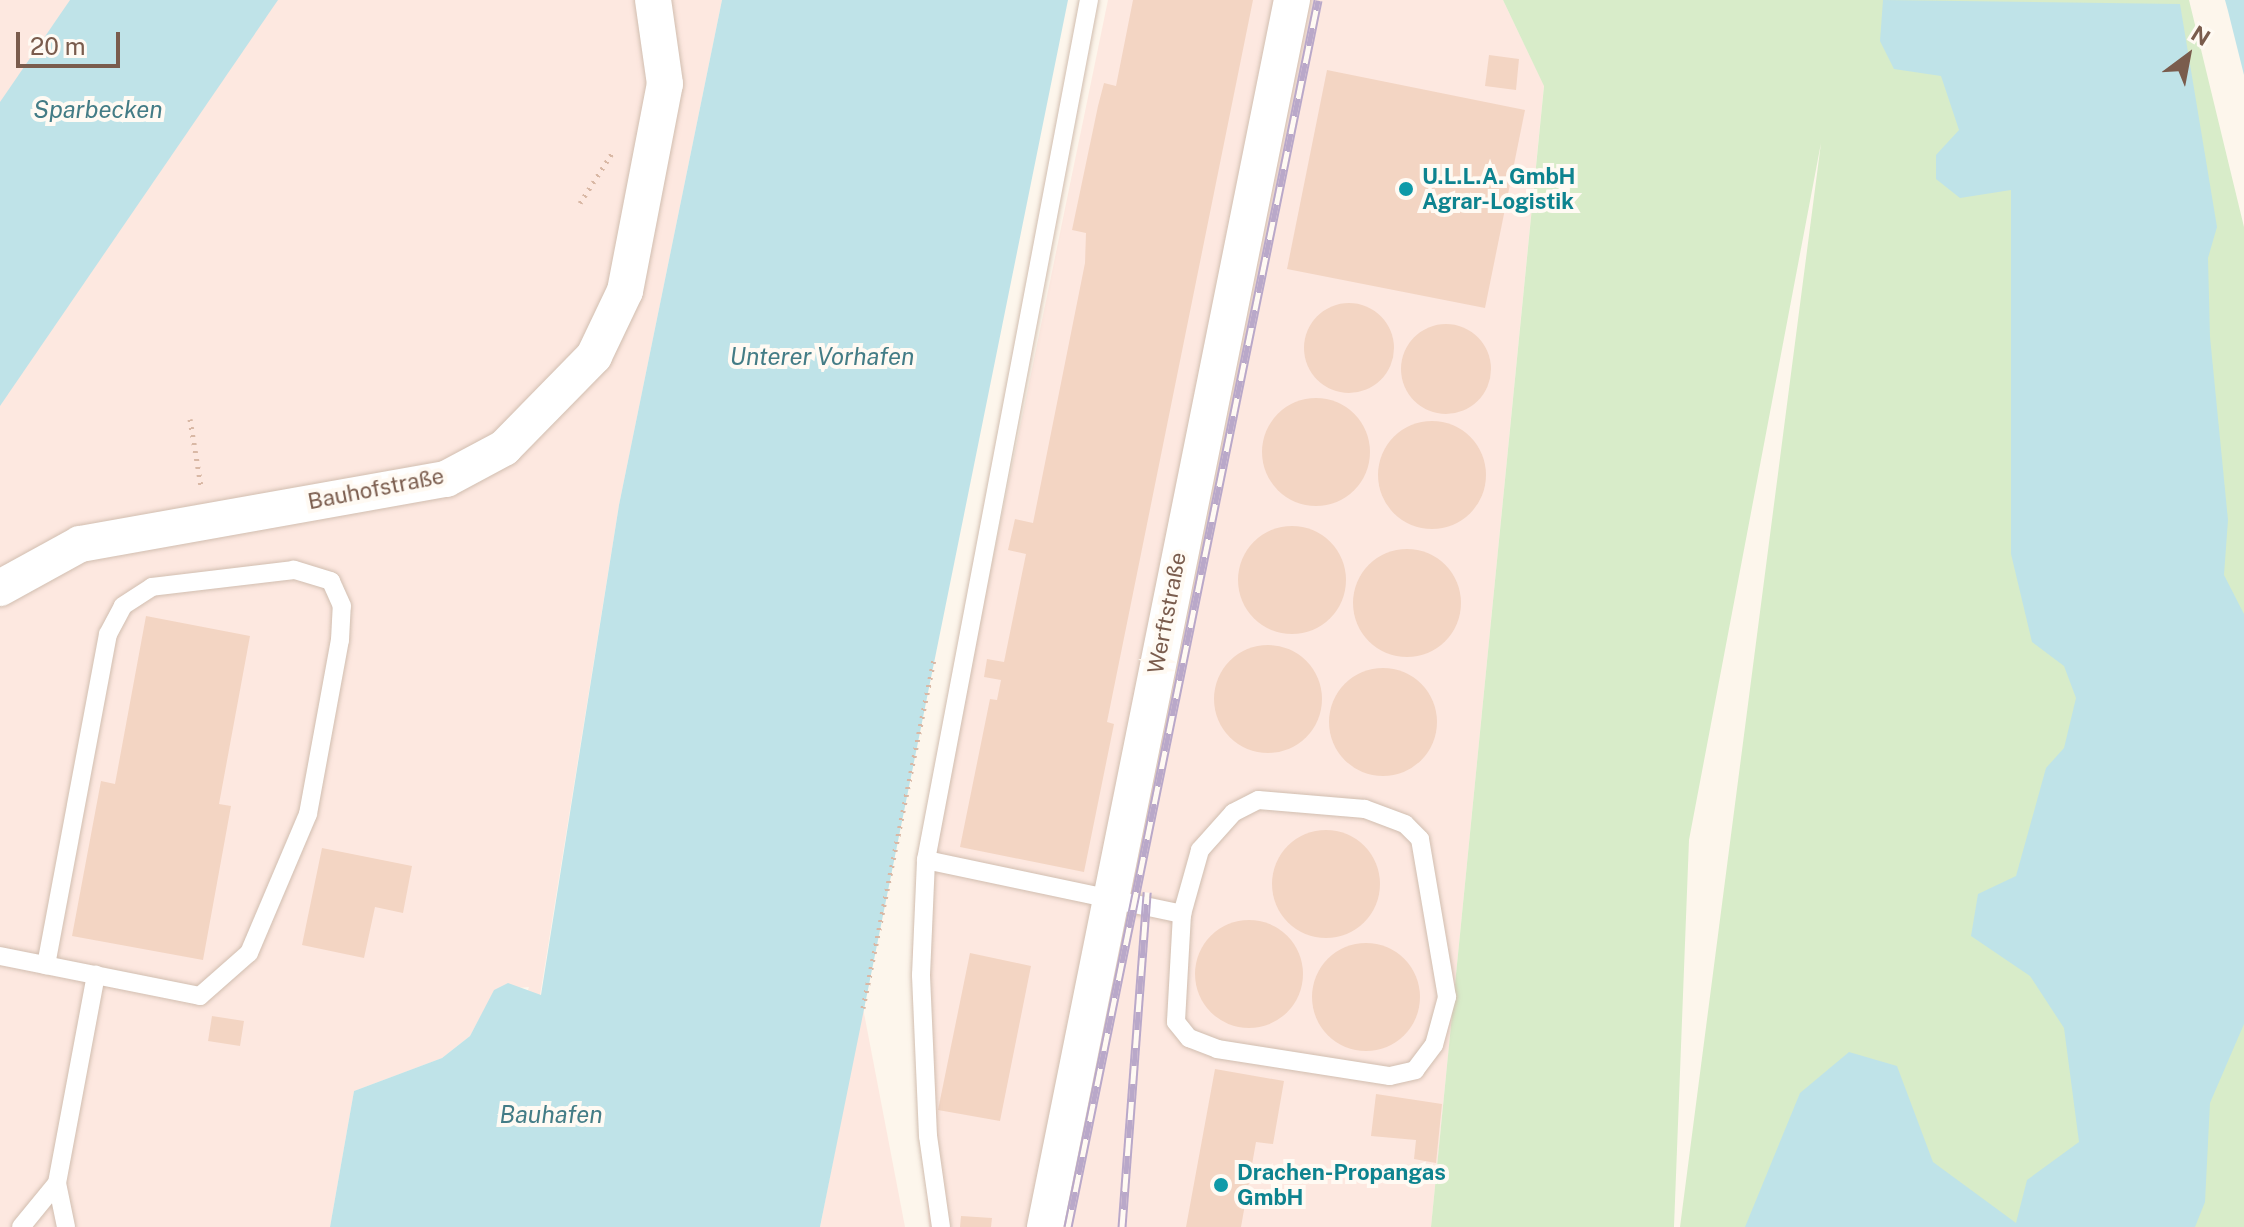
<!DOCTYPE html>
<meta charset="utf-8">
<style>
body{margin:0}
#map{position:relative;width:2244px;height:1227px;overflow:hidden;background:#fdf6ec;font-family:"Public Sans",sans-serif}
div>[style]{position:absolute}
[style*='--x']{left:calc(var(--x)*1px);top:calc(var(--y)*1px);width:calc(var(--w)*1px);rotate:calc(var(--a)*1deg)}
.commercial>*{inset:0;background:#fde8e0}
.green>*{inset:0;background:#d8ecc9}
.water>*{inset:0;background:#bfe3e8}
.building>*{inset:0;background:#f3d5c3}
.round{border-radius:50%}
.path>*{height:5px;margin-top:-2.5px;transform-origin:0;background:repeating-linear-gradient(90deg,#d9b8a5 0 2px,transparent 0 8px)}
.roads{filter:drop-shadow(0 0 2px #d1beb0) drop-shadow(0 0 2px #d1beb0)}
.service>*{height:18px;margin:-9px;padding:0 9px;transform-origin:9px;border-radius:9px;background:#fff}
.minor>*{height:36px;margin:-18px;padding:0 18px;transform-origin:18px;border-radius:18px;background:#fff}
.rail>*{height:9px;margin-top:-4.5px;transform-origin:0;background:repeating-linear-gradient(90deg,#fffaf3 0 18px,#b9a8c9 0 36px);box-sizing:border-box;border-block:2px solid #b9a8c9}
.dots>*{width:22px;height:22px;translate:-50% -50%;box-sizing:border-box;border:4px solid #fffaf3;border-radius:50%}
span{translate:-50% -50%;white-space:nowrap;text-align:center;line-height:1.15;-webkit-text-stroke:8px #fffaf3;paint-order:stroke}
.culture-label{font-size:22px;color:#0d838f;font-weight:700}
.left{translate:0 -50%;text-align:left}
.street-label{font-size:22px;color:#7a5c4d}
.water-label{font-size:24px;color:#437c86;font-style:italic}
.north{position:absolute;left:2148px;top:16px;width:80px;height:80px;-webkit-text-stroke:6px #fffaf3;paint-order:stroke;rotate:32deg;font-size:22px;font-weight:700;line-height:32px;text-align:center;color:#7a5c4d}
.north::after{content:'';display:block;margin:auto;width:28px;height:36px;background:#7a5c4d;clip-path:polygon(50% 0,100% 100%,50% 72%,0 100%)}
.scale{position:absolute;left:16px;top:32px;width:104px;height:36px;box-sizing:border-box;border:4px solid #7a5c4d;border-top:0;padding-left:10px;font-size:24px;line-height:28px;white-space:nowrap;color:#7a5c4d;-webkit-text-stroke:6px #fffaf3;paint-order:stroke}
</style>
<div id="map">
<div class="commercial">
<div style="clip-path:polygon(0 0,722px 0,619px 505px,540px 996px,527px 993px,529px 987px,495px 990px,470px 1036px,442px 1058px,354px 1091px,330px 1227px,0 1227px)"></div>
<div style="clip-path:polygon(1108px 0,1503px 0,1544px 85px,1431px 1227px,929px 1227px,912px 951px)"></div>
<div style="clip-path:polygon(863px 1008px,905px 1227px,820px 1227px,849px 1079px)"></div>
</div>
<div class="green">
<div style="clip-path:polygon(1503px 0,2189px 0,2244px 227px,2244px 1227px,1680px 1227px,1821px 143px,1689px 840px,1674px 1227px,1431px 1227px,1544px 86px)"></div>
</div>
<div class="water">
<div style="clip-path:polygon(70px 0,278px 0,0 406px,0 102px)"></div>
<div style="clip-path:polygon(722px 0,1068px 0,820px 1227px,330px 1227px,354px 1091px,442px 1058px,470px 1036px,494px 990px,508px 983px,541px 995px,619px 505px)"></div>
<div style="clip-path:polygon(1883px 0,2180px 4px,2217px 227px,2208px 258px,2210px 337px,2228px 520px,2224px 575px,2244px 614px,2244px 1024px,2210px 1103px,2205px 1202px,2195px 1227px,1745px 1227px,1800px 1093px,1849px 1052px,1897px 1066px,1933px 1162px,2016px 1223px,2027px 1180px,2079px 1142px,2064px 1028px,2030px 976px,1971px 936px,1978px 894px,2016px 876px,2046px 768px,2064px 748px,2076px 698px,2064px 666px,2032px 642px,2011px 554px,2011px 190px,1960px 198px,1936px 179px,1936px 155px,1959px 130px,1941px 76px,1894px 69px,1880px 41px)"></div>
<div style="clip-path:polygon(2225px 0,2244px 0,2244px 75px,2228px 11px)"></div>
</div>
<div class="building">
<div style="clip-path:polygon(1133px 0,1253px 0,1107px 722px,1114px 724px,1084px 872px,960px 847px,990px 699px,997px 700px,1001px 680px,984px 677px,987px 659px,1004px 662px,1026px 554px,1008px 550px,1015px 519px,1033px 523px,1085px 263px,1086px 233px,1072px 230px,1098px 106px,1104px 83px,1116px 86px)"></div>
<div style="clip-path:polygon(1489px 55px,1519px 59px,1516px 90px,1485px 86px)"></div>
<div style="clip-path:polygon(1327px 70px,1525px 110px,1485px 308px,1287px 269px)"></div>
<div class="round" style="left:1304px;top:303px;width:90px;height:90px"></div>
<div class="round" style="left:1401px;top:324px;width:90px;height:90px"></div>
<div class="round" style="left:1262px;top:398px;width:108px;height:108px"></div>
<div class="round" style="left:1378px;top:421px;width:108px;height:108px"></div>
<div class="round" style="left:1238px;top:526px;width:108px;height:108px"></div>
<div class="round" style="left:1353px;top:549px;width:108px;height:108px"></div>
<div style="clip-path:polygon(146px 616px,250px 636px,219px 804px,231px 806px,203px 960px,72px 936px,101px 781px,115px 784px)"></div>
<div class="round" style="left:1214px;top:645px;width:108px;height:108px"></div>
<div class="round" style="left:1329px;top:668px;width:108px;height:108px"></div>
<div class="round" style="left:1272px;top:830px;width:108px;height:108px"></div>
<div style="clip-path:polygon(322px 848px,412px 866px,403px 913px,375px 907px,364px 958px,302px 945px)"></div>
<div class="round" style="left:1195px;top:920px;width:108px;height:108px"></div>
<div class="round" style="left:1312px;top:943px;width:108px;height:108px"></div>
<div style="clip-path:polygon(970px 953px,1031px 966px,1000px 1121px,938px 1110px)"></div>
<div style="clip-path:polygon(212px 1016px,244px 1021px,240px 1046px,208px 1041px)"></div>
<div style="clip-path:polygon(1215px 1069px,1284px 1081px,1273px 1144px,1256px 1142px,1241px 1227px,1186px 1227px)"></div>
<div style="clip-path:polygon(1376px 1094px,1442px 1104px,1436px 1163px,1414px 1159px,1416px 1140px,1371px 1136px)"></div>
<div style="clip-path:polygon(961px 1216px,992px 1218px,991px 1227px,960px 1227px)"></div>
</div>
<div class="path">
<div style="--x:580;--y:203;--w:63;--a:-57.3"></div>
<div style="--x:190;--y:419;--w:68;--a:80.7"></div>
<div style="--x:863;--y:1008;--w:355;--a:-78.5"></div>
</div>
<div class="roads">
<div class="service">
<div style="--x:926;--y:860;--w:262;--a:11.9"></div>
<div style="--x:1182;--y:914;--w:108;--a:93.2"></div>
<div style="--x:1176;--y:1022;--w:21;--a:51"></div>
<div style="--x:1189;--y:1038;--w:30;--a:21"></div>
<div style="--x:1217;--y:1049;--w:175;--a:8.9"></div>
<div style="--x:1390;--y:1076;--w:26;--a:-13"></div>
<div style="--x:1415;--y:1070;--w:31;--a:-53"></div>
<div style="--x:1434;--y:1045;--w:50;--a:-74.8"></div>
<div style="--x:1447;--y:997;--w:160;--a:-99.7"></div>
<div style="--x:1420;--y:839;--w:21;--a:-135"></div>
<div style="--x:1405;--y:824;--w:43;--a:-159.4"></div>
<div style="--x:1365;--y:809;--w:107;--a:-175.2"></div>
<div style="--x:1258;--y:800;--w:28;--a:153"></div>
<div style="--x:1233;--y:813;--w:50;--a:131.7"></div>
<div style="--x:1200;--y:850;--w:66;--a:105.7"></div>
<div style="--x:0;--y:956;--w:204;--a:11.3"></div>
<div style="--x:200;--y:996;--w:65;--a:-41.3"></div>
<div style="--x:249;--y:953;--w:151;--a:-67"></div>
<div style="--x:308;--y:814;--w:177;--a:-79.6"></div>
<div style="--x:340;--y:640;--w:34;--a:-87"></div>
<div style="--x:342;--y:606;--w:27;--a:-114"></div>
<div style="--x:331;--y:581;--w:39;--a:-163"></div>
<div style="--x:294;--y:570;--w:143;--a:173.2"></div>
<div style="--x:152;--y:587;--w:35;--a:147"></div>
<div style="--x:123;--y:606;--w:32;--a:118"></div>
<div style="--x:108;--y:634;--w:337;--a:100.6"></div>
<div style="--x:57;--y:1183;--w:45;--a:78.4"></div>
<div style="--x:21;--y:1227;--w:57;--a:-50.7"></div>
<div style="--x:57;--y:1183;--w:212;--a:-79.4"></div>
<div style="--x:941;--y:1227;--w:92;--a:-98.1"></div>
<div style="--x:928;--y:1136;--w:161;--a:-92.5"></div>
<div style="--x:921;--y:975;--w:115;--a:-87.5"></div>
<div style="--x:926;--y:860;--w:875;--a:-79.27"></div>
</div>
<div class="minor">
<div style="--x:0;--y:588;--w:91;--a:-28.8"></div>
<div style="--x:80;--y:544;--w:372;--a:-10.1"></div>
<div style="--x:446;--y:479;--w:66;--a:-28.1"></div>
<div style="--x:504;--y:448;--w:129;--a:-45.6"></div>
<div style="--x:594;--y:356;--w:72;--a:-64.5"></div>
<div style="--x:625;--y:291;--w:211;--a:-79.1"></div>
<div style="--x:665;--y:84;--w:85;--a:-98.1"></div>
<div style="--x:1045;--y:1227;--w:1252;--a:-78.62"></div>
</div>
</div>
<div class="rail">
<div style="--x:1068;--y:1227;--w:1252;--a:-78.48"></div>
<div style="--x:1122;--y:1227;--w:336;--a:-85.7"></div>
</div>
<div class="dots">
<div style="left:1406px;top:189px;background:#0f9aa8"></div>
<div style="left:1221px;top:1185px;background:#0f9aa8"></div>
</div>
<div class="culture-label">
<span class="left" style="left:1422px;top:189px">U.L.L.A. GmbH<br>Agrar-Logistik</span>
<span class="left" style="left:1237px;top:1185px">Drachen-Propangas<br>GmbH</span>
</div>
<div class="street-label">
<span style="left:376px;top:489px;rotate:-11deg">Bauhofstraße</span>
<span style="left:1167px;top:613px;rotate:-79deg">Werftstraße</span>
</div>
<div class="water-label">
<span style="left:98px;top:110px">Sparbecken</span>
<span style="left:822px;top:357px">Unterer Vorhafen</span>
<span style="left:551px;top:1115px">Bauhafen</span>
</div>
<div class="north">N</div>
<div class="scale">20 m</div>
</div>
